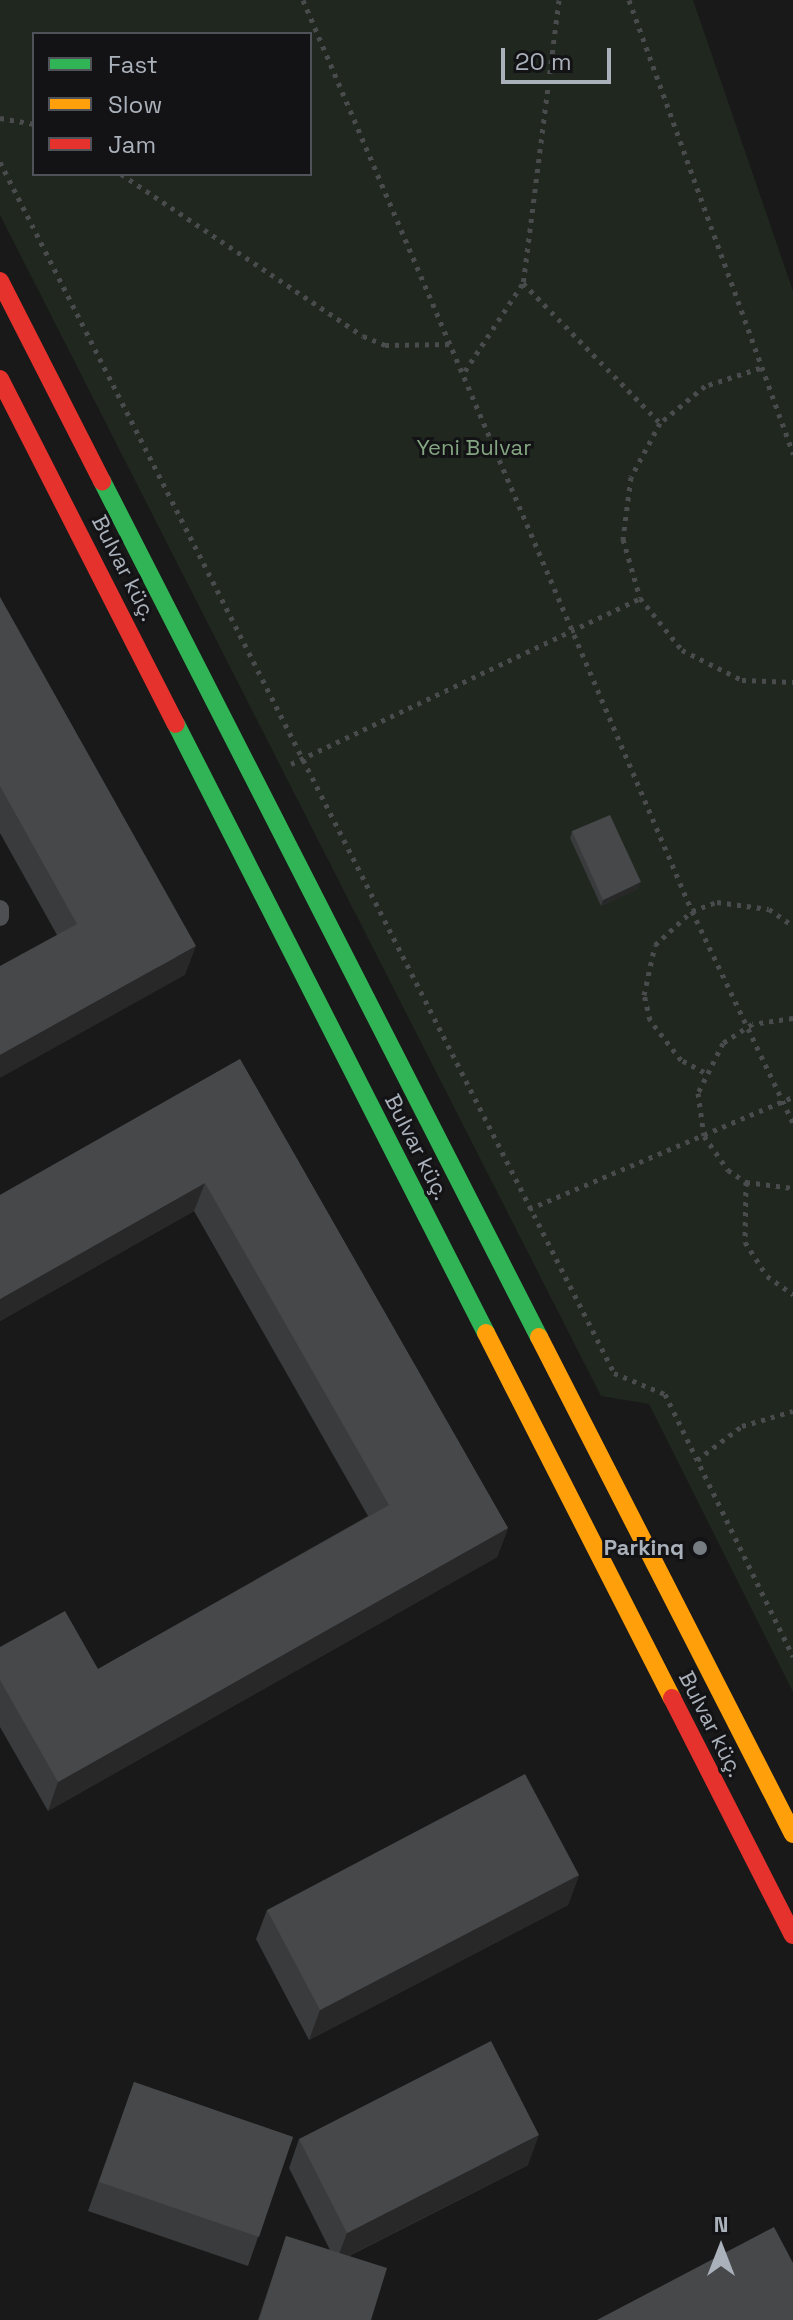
<!DOCTYPE html>
<meta charset="utf-8">
<style>
body{margin:0}
#map{position:relative;width:793px;height:2320px;overflow:hidden;background:#191919;font-family:"Space Grotesk",sans-serif}
div>[style]{position:absolute}
[style*='--x']{left:calc(var(--x)*1px);top:calc(var(--y)*1px);width:calc(var(--w)*1px);rotate:calc(var(--a)*1deg)}
.green>*{inset:0;background:#1f271f}
.path>*{height:5px;margin-top:-2.5px;transform-origin:0;background:repeating-linear-gradient(90deg,#494b4d 0 4px,transparent 0 10px)}
.lane>*{height:18px;margin:-9px;padding:0 9px;transform-origin:9px;border-radius:9px;background:#4d4f52}
.fast>*{height:18px;margin:-9px;padding:0 9px;transform-origin:9px;border-radius:9px;background:#30b455}
.slow>*{height:18px;margin:-9px;padding:0 9px;transform-origin:9px;border-radius:9px;background:#ff9f0a}
.jam>*{height:18px;margin:-9px;padding:0 9px;transform-origin:9px;border-radius:9px;background:#e5322d}
.wall>*{inset:0;background:#3a3b3c}
.shaded-wall>*{inset:0;background:#282829}
.building>*{inset:0;background:#46484a}
.dots>*{width:22px;height:22px;translate:-50% -50%;box-sizing:border-box;border:4px solid #131316;border-radius:50%}
span{translate:-50% -50%;white-space:nowrap;text-align:center;line-height:1.15;-webkit-text-stroke:6px #131316;paint-order:stroke}
.park-label{font-size:22px;color:#84a581}
.street-label{font-size:22px;color:#aab1ba}
.poi-label{font-size:22px;color:#aab1ba;font-weight:700}
.right{translate:-100% -50%;text-align:right}
.legend{position:absolute;left:32px;top:32px;width:280px;height:144px;box-sizing:border-box;background:#131316;border:2px solid #4f5258;margin:0;padding:10px 14px;list-style:none;font-size:24px;color:#aab1ba}
.legend li{display:flex;align-items:center;gap:16px;height:40px}
.legend b{width:40px;border:2px solid #4f5258}
.north{position:absolute;left:681px;top:2208px;width:80px;height:80px;-webkit-text-stroke:6px #131316;paint-order:stroke;rotate:0deg;font-size:22px;font-weight:700;line-height:32px;text-align:center;color:#aab1ba}
.north::after{content:'';display:block;margin:auto;width:28px;height:36px;background:#aab1ba;clip-path:polygon(50% 0,100% 100%,50% 72%,0 100%)}
.scale{position:absolute;left:501px;top:48px;width:110px;height:36px;box-sizing:border-box;border:4px solid #aab1ba;border-top:0;padding-left:10px;font-size:24px;line-height:28px;white-space:nowrap;color:#aab1ba;-webkit-text-stroke:6px #131316;paint-order:stroke}
</style>
<div id="map">
<div class="green">
<div style="clip-path:polygon(evenodd,0 0,693px 0,793px 291px,793px 1692px,649px 1404px,601px 1396px,0 215px,0 0,34px 34px,310px 34px,310px 174px,34px 174px,34px 34px)"></div>
</div>
<div class="path">
<div style="--x:303;--y:0;--w:991;--a:66.88"></div>
<div style="--x:692;--y:911;--w:235;--a:64.5"></div>
<div style="--x:559;--y:0;--w:285;--a:97.2"></div>
<div style="--x:523;--y:283;--w:196;--a:45.6"></div>
<div style="--x:629;--y:0;--w:483;--a:70.1"></div>
<div style="--x:0;--y:118;--w:35;--a:10"></div>
<div style="--x:0;--y:162;--w:1358;--a:63.11"></div>
<div style="--x:614;--y:1373;--w:55;--a:22.4"></div>
<div style="--x:665;--y:1394;--w:292;--a:64"></div>
<div style="--x:121;--y:174;--w:291;--a:33.8"></div>
<div style="--x:363;--y:336;--w:24;--a:22"></div>
<div style="--x:385;--y:345;--w:68;--a:-0.8"></div>
<div style="--x:760;--y:368;--w:58;--a:161.9"></div>
<div style="--x:705;--y:386;--w:58;--a:140.6"></div>
<div style="--x:660;--y:423;--w:61;--a:118.2"></div>
<div style="--x:631;--y:477;--w:63;--a:97.4"></div>
<div style="--x:623;--y:539;--w:61;--a:73.9"></div>
<div style="--x:640;--y:598;--w:67;--a:51.1"></div>
<div style="--x:682;--y:650;--w:67;--a:26.6"></div>
<div style="--x:742;--y:680;--w:51;--a:2.2"></div>
<div style="--x:465;--y:371;--w:105;--a:-56.6"></div>
<div style="--x:291;--y:764;--w:386;--a:-25.4"></div>
<div style="--x:793;--y:1018;--w:41;--a:171.7"></div>
<div style="--x:752;--y:1024;--w:35;--a:147"></div>
<div style="--x:723;--y:1043;--w:56;--a:116.6"></div>
<div style="--x:698;--y:1093;--w:43;--a:82.1"></div>
<div style="--x:704;--y:1136;--w:42;--a:54.8"></div>
<div style="--x:728;--y:1170;--w:22;--a:34"></div>
<div style="--x:746;--y:1182;--w:47;--a:7.3"></div>
<div style="--x:704;--y:1072;--w:26;--a:-152"></div>
<div style="--x:681;--y:1060;--w:51;--a:-127.8"></div>
<div style="--x:650;--y:1020;--w:26;--a:-103"></div>
<div style="--x:644;--y:995;--w:51;--a:-77.6"></div>
<div style="--x:655;--y:945;--w:50;--a:-42.6"></div>
<div style="--x:692;--y:911;--w:27;--a:-20"></div>
<div style="--x:717;--y:902;--w:52;--a:7.7"></div>
<div style="--x:769;--y:909;--w:29;--a:35"></div>
<div style="--x:746;--y:1182;--w:60;--a:91"></div>
<div style="--x:745;--y:1242;--w:40;--a:57.1"></div>
<div style="--x:767;--y:1276;--w:32;--a:35"></div>
<div style="--x:529;--y:1209;--w:287;--a:-23"></div>
<div style="--x:697;--y:1460;--w:56;--a:-37.1"></div>
<div style="--x:742;--y:1426;--w:53;--a:-16.4"></div>
</div>
<div class="lane">
<div style="--x:0;--y:909;--w:8;--a:90"></div>
</div>
<div class="fast">
<div style="--x:102;--y:481;--w:961;--a:62.96"></div>
<div style="--x:176;--y:724;--w:683;--a:63.02"></div>
</div>
<div class="slow">
<div style="--x:486;--y:1333;--w:410;--a:63"></div>
<div style="--x:539;--y:1337;--w:558;--a:62.93"></div>
</div>
<div class="jam">
<div style="--x:0;--y:281;--w:225;--a:63"></div>
<div style="--x:0;--y:379;--w:387;--a:63"></div>
<div style="--x:672;--y:1698;--w:266;--a:63"></div>
</div>
<div class="wall">
<div style="clip-path:polygon(0 597px,185px 975px,57px 935px,0 833px)"></div>
<div style="clip-path:polygon(572px 831px,638px 889px,601px 906px,570px 838px)"></div>
<div style="clip-path:polygon(240px 1059px,508px 1528px,497px 1557px,48px 1811px,0 1727px,0 1647px,98px 1669px,368px 1516px,194px 1211px,0 1321px,0 1195px)"></div>
<div style="clip-path:polygon(579px 1875px,568px 1905px,309px 2040px,256px 1939px,267px 1910px)"></div>
<div style="clip-path:polygon(134px 2082px,293px 2137px,248px 2266px,88px 2211px)"></div>
<div style="clip-path:polygon(299px 2139px,528px 2165px,349px 2256px,371px 2320px,258px 2320px,286px 2236px,330px 2250px,289px 2168px)"></div>
</div>
<div class="shaded-wall">
<div style="clip-path:polygon(641px 882px,638px 889px,601px 906px,603px 900px)"></div>
<div style="clip-path:polygon(196px 946px,185px 975px,0 1078px,0 1055px)"></div>
<div style="clip-path:polygon(205px 1183px,194px 1211px,0 1321px,0 1299px)"></div>
<div style="clip-path:polygon(508px 1528px,497px 1557px,48px 1811px,58px 1782px)"></div>
<div style="clip-path:polygon(579px 1875px,568px 1905px,309px 2040px,320px 2010px)"></div>
<div style="clip-path:polygon(539px 2135px,528px 2165px,336px 2262px,347px 2233px)"></div>
</div>
<div class="building">
<div style="clip-path:polygon(0 597px,196px 946px,0 1055px,0 966px,77px 924px,0 786px)"></div>
<div style="clip-path:polygon(610px 815px,641px 882px,603px 900px,572px 831px)"></div>
<div style="clip-path:polygon(240px 1059px,508px 1528px,58px 1782px,0 1680px,0 1647px,65px 1611px,98px 1669px,389px 1505px,205px 1183px,0 1299px,0 1195px)"></div>
<div style="clip-path:polygon(525px 1774px,579px 1875px,320px 2010px,267px 1910px)"></div>
<div style="clip-path:polygon(491px 2041px,539px 2135px,347px 2233px,299px 2139px)"></div>
<div style="clip-path:polygon(134px 2082px,293px 2137px,259px 2237px,99px 2182px)"></div>
<div style="clip-path:polygon(774px 2227px,793px 2263px,793px 2320px,597px 2320px)"></div>
<div style="clip-path:polygon(286px 2236px,387px 2268px,371px 2320px,259px 2320px)"></div>
</div>
<div class="dots">
<div style="left:700px;top:1548px;background:#777c82"></div>
</div>
<div class="park-label">
<span style="left:474px;top:448px">Yeni Bulvar</span>
</div>
<div class="street-label">
<span style="left:124px;top:568px;rotate:63deg">Bulvar küç.</span>
<span style="left:417px;top:1147px;rotate:63deg">Bulvar küç.</span>
<span style="left:711px;top:1724px;rotate:63deg">Bulvar küç.</span>
</div>
<div class="poi-label">
<span class="right" style="left:684px;top:1548px">Parkinq</span>
</div>
<ul class="legend">
<li><b style="height:10px;background:#30b455"></b>Fast</li>
<li><b style="height:10px;background:#ff9f0a"></b>Slow</li>
<li><b style="height:10px;background:#e5322d"></b>Jam</li>
</ul>
<div class="north">N</div>
<div class="scale">20 m</div>
</div>
